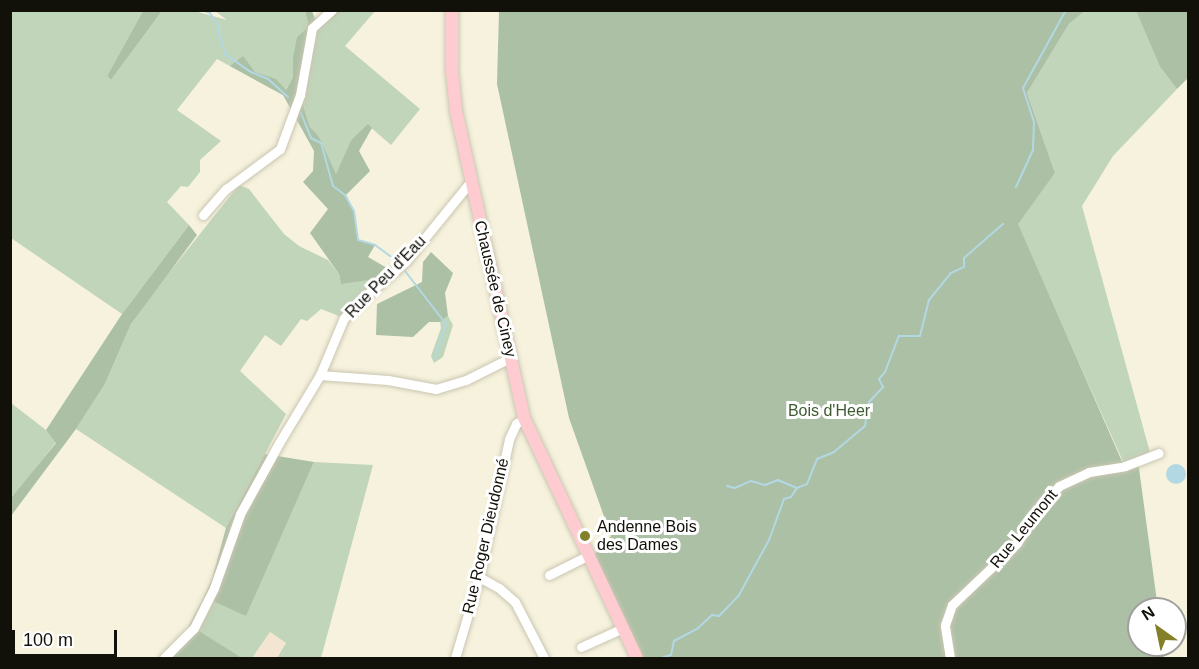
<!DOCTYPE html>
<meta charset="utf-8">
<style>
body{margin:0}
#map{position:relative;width:1199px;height:669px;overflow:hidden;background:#f6f2dd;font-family:Arial,sans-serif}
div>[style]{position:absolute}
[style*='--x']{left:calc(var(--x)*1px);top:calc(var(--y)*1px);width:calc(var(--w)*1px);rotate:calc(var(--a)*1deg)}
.industrial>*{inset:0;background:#f4e5d2}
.green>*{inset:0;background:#c1d5ba}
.forest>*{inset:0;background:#acc0a5}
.water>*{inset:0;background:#b2d8e4}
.round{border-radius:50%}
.stream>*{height:2px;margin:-1px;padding:0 1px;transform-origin:1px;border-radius:1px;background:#b2d8e4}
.roads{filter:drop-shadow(0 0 2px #cac6b2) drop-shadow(0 0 2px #cac6b2)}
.minor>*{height:9px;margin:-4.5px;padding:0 4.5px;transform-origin:4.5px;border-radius:4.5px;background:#fff}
.major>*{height:12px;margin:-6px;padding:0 6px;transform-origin:6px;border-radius:6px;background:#feccd0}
.dots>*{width:16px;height:16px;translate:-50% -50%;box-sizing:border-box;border:3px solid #fff;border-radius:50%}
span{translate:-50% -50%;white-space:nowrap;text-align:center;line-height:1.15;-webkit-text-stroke:6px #fff;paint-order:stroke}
.street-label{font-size:16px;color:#111009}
.park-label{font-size:16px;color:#3e5b32}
.poi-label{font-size:16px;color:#111009}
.left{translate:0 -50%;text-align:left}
.frame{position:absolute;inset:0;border:12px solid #111009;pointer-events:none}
.north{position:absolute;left:1127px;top:597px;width:60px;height:60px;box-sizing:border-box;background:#fff;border:2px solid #a09f9d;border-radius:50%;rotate:327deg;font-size:16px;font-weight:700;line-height:24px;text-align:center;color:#111009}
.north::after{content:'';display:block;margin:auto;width:21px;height:27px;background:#848027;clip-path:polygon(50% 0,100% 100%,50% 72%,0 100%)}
.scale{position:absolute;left:12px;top:630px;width:105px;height:27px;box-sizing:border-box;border:3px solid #111009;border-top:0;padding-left:8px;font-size:18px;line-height:21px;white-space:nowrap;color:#111009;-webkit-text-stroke:4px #fff;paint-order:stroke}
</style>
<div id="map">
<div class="industrial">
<div style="clip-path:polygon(269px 632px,286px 643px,277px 658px,252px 658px)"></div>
</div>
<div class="green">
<div style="clip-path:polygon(11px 11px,143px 11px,107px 76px,111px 80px,162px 11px,198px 12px,227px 20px,215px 11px,305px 11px,309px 27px,293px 58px,293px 77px,283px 95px,217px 59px,177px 110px,221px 141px,200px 160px,200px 172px,188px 187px,181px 186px,167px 202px,189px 225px,122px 314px,11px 238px)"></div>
<div style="clip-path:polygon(341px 11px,375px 11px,345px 46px,420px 109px,391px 145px,368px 125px,351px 140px,336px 175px,319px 138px,310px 127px,302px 102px,317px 30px)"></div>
<div style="clip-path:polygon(1085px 11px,1136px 11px,1160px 67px,1177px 89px,1113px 156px,1082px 206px,1151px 456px,1125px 466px,1017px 224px,1055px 173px,1027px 93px,1069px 24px)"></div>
<div style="clip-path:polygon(239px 185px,249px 189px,284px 234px,299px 246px,328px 260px,339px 274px,341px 283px,376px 279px,344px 318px,321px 309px,307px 321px,301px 319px,281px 346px,265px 335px,240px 371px,286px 414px,226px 528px,76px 429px,105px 384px,131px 324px,148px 299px)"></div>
<div style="clip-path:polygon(448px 316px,453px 325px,443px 357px,434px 363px,431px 356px,441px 328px,440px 322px)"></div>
<div style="clip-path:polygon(11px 403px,46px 430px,56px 442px,11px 501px)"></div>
<div style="clip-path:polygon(314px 462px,373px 465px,321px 658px,277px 658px,286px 643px,270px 632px,252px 658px,242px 658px,188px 627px,204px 597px,246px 615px)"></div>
</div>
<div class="forest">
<div style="clip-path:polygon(143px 11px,162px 11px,111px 80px,107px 76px)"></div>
<div style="clip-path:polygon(305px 11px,312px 11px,315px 19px,326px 11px,341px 11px,317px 31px,302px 102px,310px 127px,319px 137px,336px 174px,351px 140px,368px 124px,372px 128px,359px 151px,370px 171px,346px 195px,354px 211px,358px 240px,375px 245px,368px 257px,387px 268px,376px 279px,341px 284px,339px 274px,310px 233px,328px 209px,303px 182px,313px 171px,314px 151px,283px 95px,230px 66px,243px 56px,255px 72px,276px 79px,286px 90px,293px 77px,293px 58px,297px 37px,309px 27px)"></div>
<div style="clip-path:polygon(499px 11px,1085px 11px,1069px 24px,1027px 93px,1055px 173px,1018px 224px,1124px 466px,1138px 461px,1158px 609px,1139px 609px,1139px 645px,1163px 645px,1164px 658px,637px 658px,592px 557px,611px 536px,569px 418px,497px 84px)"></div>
<div style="clip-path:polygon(1136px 11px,1188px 11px,1188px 78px,1177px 89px,1160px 67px)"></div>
<div style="clip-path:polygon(189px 225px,197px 235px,131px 324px,105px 384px,76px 429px,11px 516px,12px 497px,56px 443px,46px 430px,122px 314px)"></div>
<div style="clip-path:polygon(431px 252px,453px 273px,445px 293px,448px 316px,440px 322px,429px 322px,413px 337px,376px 335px,377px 304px,422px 282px,423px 262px)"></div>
<div style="clip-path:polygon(265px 454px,314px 462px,246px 616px,204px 597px,212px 580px,226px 528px)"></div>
<div style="clip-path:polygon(194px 628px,242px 658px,171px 658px)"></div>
</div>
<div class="water">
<div class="round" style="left:1166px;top:464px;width:20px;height:20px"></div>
</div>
<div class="stream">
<div style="--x:202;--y:10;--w:9;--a:21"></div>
<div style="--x:210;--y:13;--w:17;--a:57"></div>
<div style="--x:219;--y:27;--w:7;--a:90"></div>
<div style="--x:219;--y:34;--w:21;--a:73"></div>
<div style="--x:225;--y:54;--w:32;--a:35"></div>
<div style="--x:251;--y:72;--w:18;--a:22"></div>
<div style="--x:268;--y:79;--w:27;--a:42"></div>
<div style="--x:301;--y:113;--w:27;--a:68"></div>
<div style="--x:311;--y:138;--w:11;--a:27"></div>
<div style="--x:321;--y:143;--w:45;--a:74.4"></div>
<div style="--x:333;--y:186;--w:15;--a:37"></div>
<div style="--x:345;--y:195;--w:18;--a:61"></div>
<div style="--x:354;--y:211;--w:29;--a:82"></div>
<div style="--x:358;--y:240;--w:18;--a:16"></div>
<div style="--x:375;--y:245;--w:29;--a:36"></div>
<div style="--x:1016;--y:187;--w:41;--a:-65.3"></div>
<div style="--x:1033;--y:150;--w:28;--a:-88"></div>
<div style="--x:1034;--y:122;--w:36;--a:-108"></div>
<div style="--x:1023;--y:88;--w:89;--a:-61.1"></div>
<div style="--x:405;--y:271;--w:67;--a:52.3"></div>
<div style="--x:446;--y:324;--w:36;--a:108"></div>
<div style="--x:727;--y:486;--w:8;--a:14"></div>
<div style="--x:735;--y:488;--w:17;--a:-24"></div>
<div style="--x:751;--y:481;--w:15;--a:16"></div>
<div style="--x:765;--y:485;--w:14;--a:-21"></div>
<div style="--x:778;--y:480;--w:21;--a:23"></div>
<div style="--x:661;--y:658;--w:10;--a:-17"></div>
<div style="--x:671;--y:655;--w:14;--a:-78"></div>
<div style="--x:674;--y:641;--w:26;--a:-28"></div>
<div style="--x:697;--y:629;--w:21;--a:-43"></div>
<div style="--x:712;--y:615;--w:7;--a:8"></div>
<div style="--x:719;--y:616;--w:29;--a:-46"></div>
<div style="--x:739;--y:595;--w:63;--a:-61.4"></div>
<div style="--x:769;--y:540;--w:44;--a:-69.9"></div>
<div style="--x:784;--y:499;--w:7;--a:-16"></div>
<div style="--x:791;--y:497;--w:11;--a:-56"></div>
<div style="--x:797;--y:488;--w:11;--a:-22"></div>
<div style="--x:807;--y:484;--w:27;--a:-68"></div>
<div style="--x:817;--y:459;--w:18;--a:-22"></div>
<div style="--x:834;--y:452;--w:40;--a:-40"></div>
<div style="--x:865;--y:426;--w:24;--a:-81"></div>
<div style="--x:869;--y:402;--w:21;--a:-47"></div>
<div style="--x:883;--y:387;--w:9;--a:-117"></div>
<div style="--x:879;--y:379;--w:9;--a:-49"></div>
<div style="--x:885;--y:372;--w:39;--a:-69"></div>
<div style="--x:899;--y:336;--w:21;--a:0"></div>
<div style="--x:920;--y:336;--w:37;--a:-76"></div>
<div style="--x:929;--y:300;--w:35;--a:-51"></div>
<div style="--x:951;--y:273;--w:14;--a:-25"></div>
<div style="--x:964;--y:267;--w:9;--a:-90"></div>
<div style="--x:964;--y:258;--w:52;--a:-41.1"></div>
</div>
<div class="roads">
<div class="minor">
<div style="--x:203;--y:215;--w:35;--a:-49"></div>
<div style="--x:226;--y:189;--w:67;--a:-36.5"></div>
<div style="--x:280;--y:149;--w:58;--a:-69.7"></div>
<div style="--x:300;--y:95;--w:68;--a:-79.8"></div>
<div style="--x:312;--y:28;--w:27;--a:-42"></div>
<div style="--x:320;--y:375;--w:68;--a:4.2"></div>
<div style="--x:388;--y:380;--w:49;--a:10.6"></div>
<div style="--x:436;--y:389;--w:31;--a:-17"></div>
<div style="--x:466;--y:380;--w:49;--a:-26.6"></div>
<div style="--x:549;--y:575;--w:42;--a:-26.6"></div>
<div style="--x:479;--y:577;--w:23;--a:29"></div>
<div style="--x:499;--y:588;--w:21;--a:41"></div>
<div style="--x:515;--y:602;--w:63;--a:62.6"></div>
<div style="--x:581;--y:647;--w:44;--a:-24.2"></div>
<div style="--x:164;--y:658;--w:42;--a:-45"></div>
<div style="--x:194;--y:628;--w:45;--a:-63.4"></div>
<div style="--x:214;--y:588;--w:78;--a:-70.6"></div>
<div style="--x:240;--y:514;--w:81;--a:-61.2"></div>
<div style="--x:279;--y:443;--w:79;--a:-58.9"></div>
<div style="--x:320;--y:375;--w:62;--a:-67.2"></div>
<div style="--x:344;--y:318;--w:28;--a:-46"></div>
<div style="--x:363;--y:298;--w:57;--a:-40.7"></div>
<div style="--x:406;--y:261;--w:103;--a:-50.9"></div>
<div style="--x:455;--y:658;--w:84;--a:-73.5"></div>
<div style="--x:479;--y:577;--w:141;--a:-77.7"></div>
<div style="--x:509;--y:439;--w:17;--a:-65"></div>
<div style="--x:516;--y:424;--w:10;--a:-37"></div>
<div style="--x:950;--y:658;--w:33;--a:-99"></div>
<div style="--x:945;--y:625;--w:21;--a:-71"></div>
<div style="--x:952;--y:605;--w:90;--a:-43.6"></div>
<div style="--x:1017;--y:543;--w:38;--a:-60"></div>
<div style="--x:1036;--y:510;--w:33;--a:-46"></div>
<div style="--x:1059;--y:486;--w:33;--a:-25"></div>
<div style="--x:1089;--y:472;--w:36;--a:-9"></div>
<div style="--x:1125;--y:466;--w:36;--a:-21"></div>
</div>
<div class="major">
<div style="--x:452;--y:10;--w:62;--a:90"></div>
<div style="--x:452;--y:72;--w:39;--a:84"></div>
<div style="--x:456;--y:111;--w:314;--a:77.5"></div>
<div style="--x:524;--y:418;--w:265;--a:64.8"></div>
</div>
</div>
<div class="dots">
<div style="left:585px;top:536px;background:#848027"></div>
</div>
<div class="street-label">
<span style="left:386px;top:277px;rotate:-46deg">Rue Peu d'Eau</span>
<span style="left:495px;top:289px;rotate:77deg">Chaussée de Ciney</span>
<span style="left:1024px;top:529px;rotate:-51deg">Rue Leumont</span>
<span style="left:486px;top:536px;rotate:-77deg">Rue Roger Dieudonné</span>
</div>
<div class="park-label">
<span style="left:829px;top:411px">Bois d'Heer</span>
</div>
<div class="poi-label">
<span class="left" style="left:597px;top:536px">Andenne Bois<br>des Dames</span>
</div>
<div class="frame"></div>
<div class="north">N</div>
<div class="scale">100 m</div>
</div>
